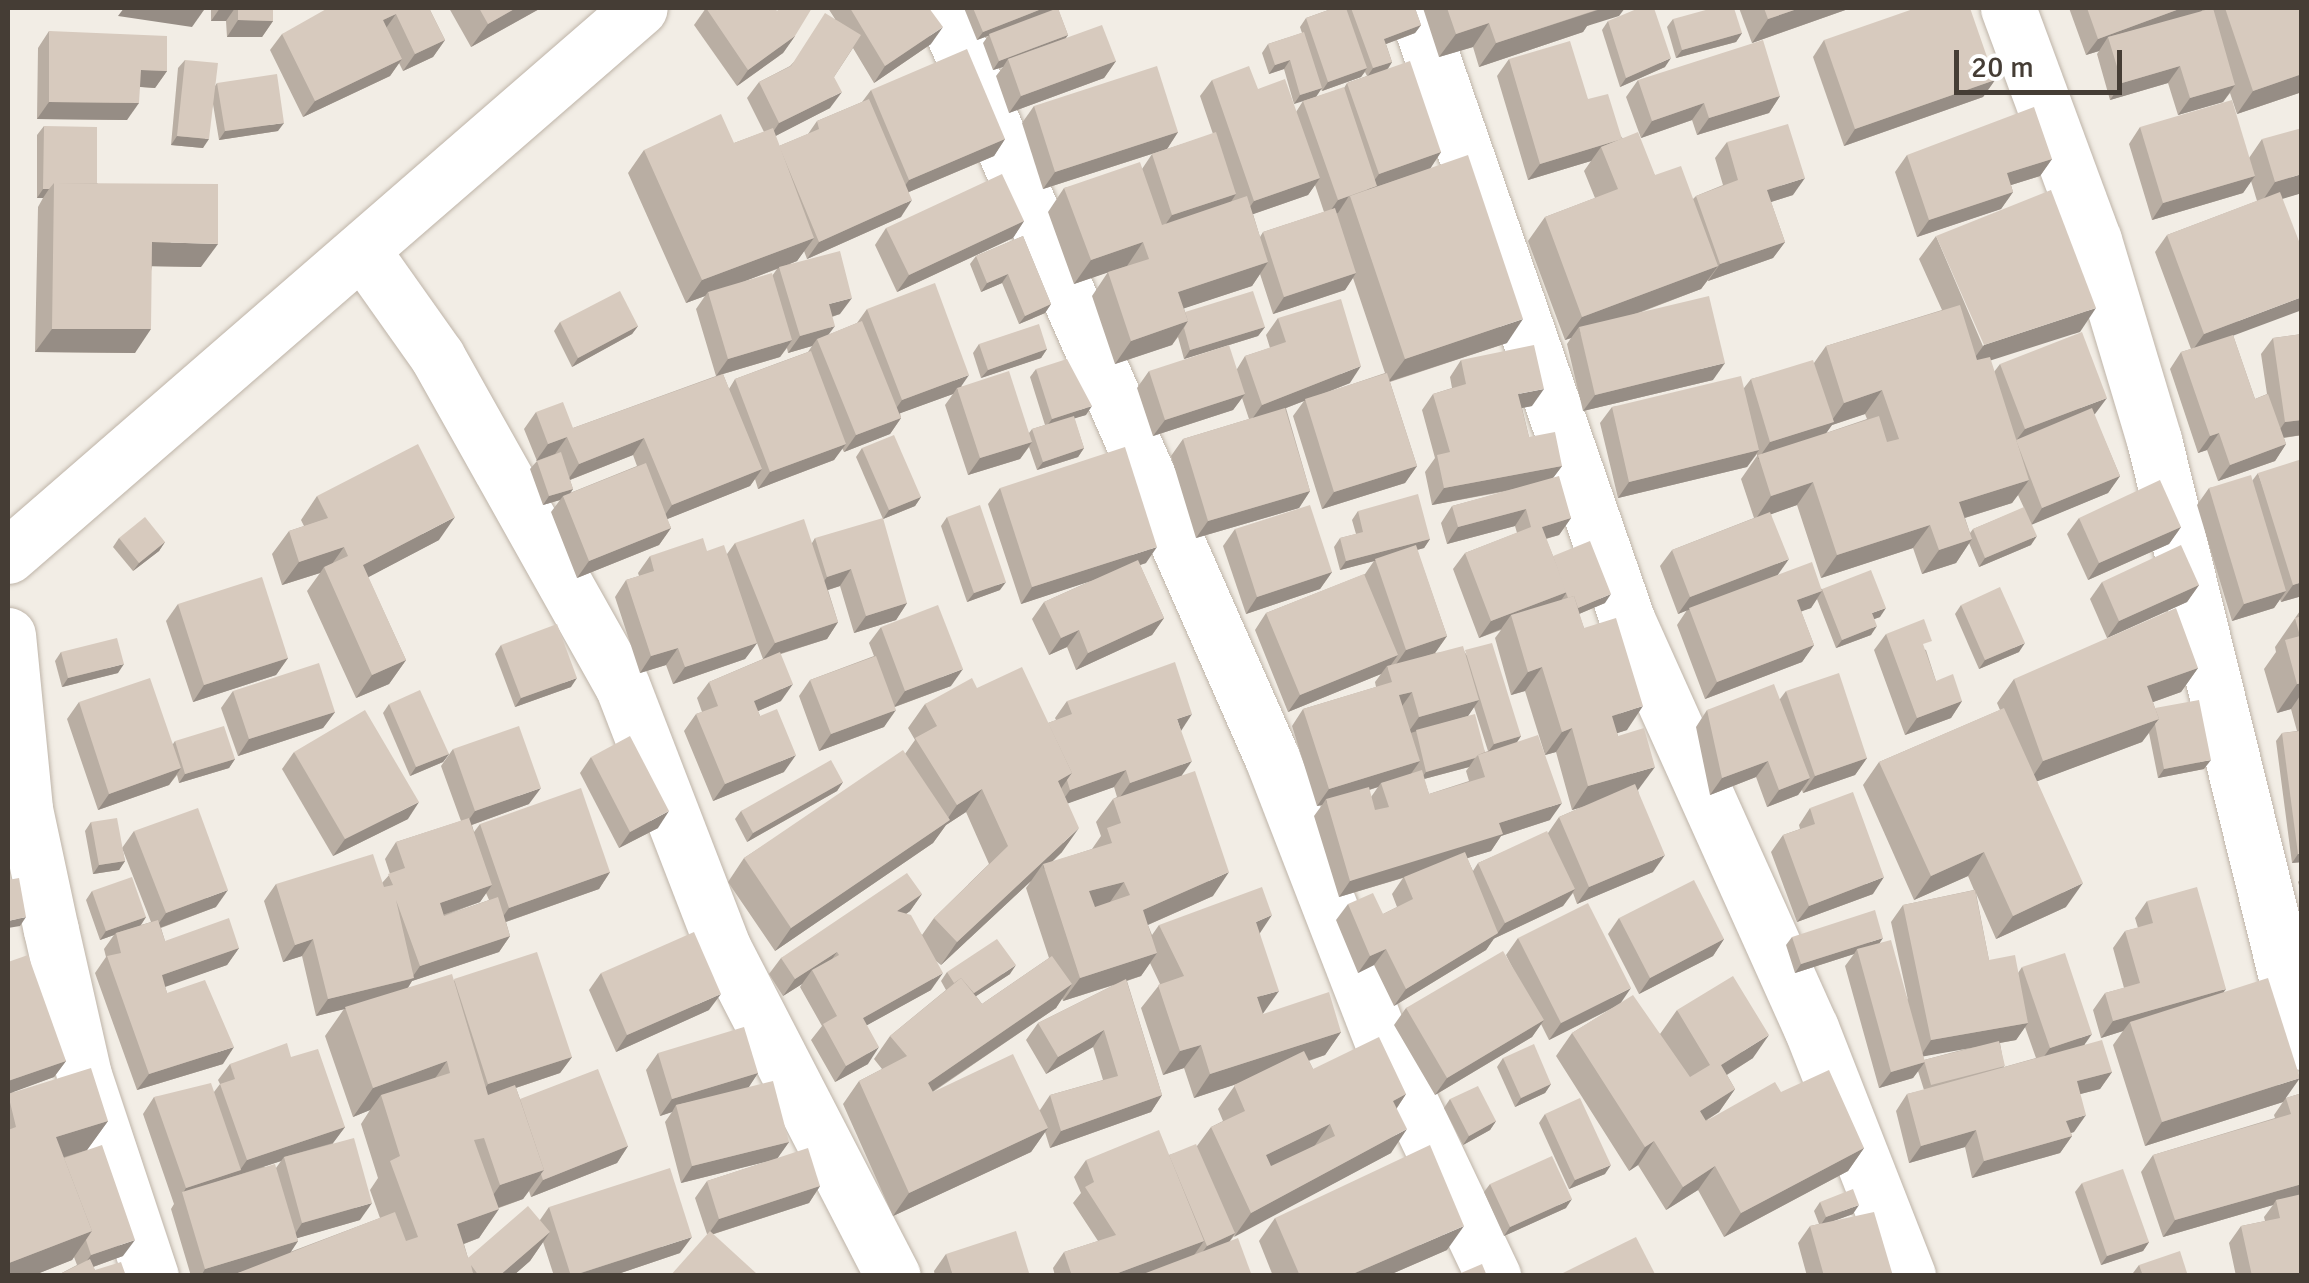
<!DOCTYPE html>
<style>
body{margin:0}
#map{position:relative;width:2309px;height:1283px;overflow:hidden;background:#f2ede5;font-family:Signika,sans-serif}
div>[style]{position:absolute}
[style*='--x']{left:calc(var(--x)*1px);top:calc(var(--y)*1px);width:calc(var(--w)*1px);rotate:calc(var(--a)*1deg)}
.roads{filter:drop-shadow(0 0 2px #beb4a8) drop-shadow(0 0 2px #beb4a8)}
.minor>*{height:55px;margin:-27.5px;padding:0 27.5px;transform-origin:27.5px;border-radius:27.5px;background:#fff}
.wall>*{inset:0;background:#b9aea3}
.shaded-wall>*{inset:0;background:#968d85}
.building>*{inset:0;background:#d7cabe}
span{translate:-50% -50%;white-space:nowrap;text-align:center;line-height:1.15;-webkit-text-stroke:8px #fff;paint-order:stroke}
.frame{position:absolute;inset:0;border:10px solid #453d35;pointer-events:none}
.scale{position:absolute;left:1954px;top:50px;width:168px;height:45px;box-sizing:border-box;border:5px solid #453d35;border-top:0;padding-left:12px;font-size:30px;line-height:35px;white-space:nowrap;color:#453d35;-webkit-text-stroke:8px #fff;paint-order:stroke}
</style>
<div id="map">
<div class="roads">
<div class="minor">
<div style="--x:942;--y:8;--w:819;--a:66.25"></div>
<div style="--x:1272;--y:758;--w:307;--a:68.8"></div>
<div style="--x:1383;--y:1044;--w:257;--a:64.6"></div>
<div style="--x:1415;--y:8;--w:647;--a:70.86"></div>
<div style="--x:1627;--y:619;--w:448;--a:65.8"></div>
<div style="--x:1811;--y:1028;--w:266;--a:68.6"></div>
<div style="--x:2008;--y:8;--w:247;--a:69.7"></div>
<div style="--x:2094;--y:240;--w:209;--a:73.3"></div>
<div style="--x:2154;--y:440;--w:620;--a:76.19"></div>
<div style="--x:362;--y:250;--w:130;--a:54.7"></div>
<div style="--x:437;--y:356;--w:377;--a:60.7"></div>
<div style="--x:622;--y:685;--w:281;--a:68.9"></div>
<div style="--x:723;--y:947;--w:370;--a:62.7"></div>
<div style="--x:8;--y:556;--w:836;--a:-40.93"></div>
<div style="--x:8;--y:635;--w:175;--a:84.4"></div>
<div style="--x:25;--y:809;--w:124;--a:77.9"></div>
<div style="--x:51;--y:930;--w:149;--a:77.2"></div>
<div style="--x:84;--y:1075;--w:212;--a:71.6"></div>
</div>
</div>
<div class="wall">
<div style="clip-path:polygon(211px 8px,273px 8px,273px 21px,262px 37px,227px 37px,226px 21px,211px 21px)"></div>
<div style="clip-path:polygon(429px 8px,445px 40px,433px 57px,403px 71px,399px 63px,390px 76px,303px 117px,270px 50px,282px 34px)"></div>
<div style="clip-path:polygon(449px 8px,541px 8px,471px 47px)"></div>
<div style="clip-path:polygon(706px 8px,795px 36px,783px 53px,737px 86px,694px 25px)"></div>
<div style="clip-path:polygon(evenodd,828px 8px,929px 8px,931px 44px,874px 83px,853px 48px,834px 77px,830px 108px,775px 136px,779px 146px,808px 134px,817px 121px,862px 102px,871px 90px,1005px 139px,994px 156px,909px 192px,901px 217px,807px 259px,804px 251px,797px 261px,790px 264px,840px 314px,832px 317px,828px 335px,857px 323px,867px 309px,961px 386px,1029px 433px,1032px 429px,1045px 425px,1030px 377px,1036px 369px,1086px 415px,1074px 418px,1084px 448px,1078px 457px,1037px 470px,1029px 447px,1020px 459px,968px 475px,945px 405px,953px 394px,900px 413px,901px 418px,890px 434px,844px 452px,842px 448px,834px 460px,758px 489px,755px 479px,750px 486px,667px 519px,671px 528px,659px 545px,577px 578px,551px 512px,560px 500px,543px 505px,530px 469px,537px 461px,524px 429px,536px 412px,573px 428px,716px 376px,696px 309px,705px 296px,686px 303px,628px 173px,644px 150px,734px 143px,764px 132px,747px 98px,759px 82px,790px 66px,835px 19px,828px 8px,777px 269px,772px 276px,745px 281px,777px 269px,828px 8px,812px 346px,808px 352px,735px 379px,729px 389px,723px 374px,780px 357px,787px 348px,788px 353px,812px 346px,828px 8px,633px 455px,637px 466px,570px 493px,573px 489px,570px 480px,633px 455px)"></div>
<div style="clip-path:polygon(964px 8px,1061px 8px,1058px 9px,1068px 35px,1066px 38px,1116px 61px,1104px 78px,1009px 113px,996px 76px,1003px 67px,993px 70px,983px 43px,988px 36px,977px 40px)"></div>
<div style="clip-path:polygon(evenodd,1334px 8px,1415px 8px,1421px 25px,1415px 33px,1386px 44px,1392px 62px,1388px 69px,1441px 152px,1430px 168px,1507px 343px,1390px 382px,1417px 466px,1405px 483px,1322px 509px,1293px 416px,1304px 401px,1286px 408px,1310px 491px,1299px 508px,1196px 538px,1171px 456px,1183px 439px,1249px 419px,1242px 398px,1233px 410px,1153px 436px,1137px 388px,1149px 371px,1237px 369px,1245px 356px,1270px 348px,1266px 335px,1278px 318px,1350px 383px,1326px 393px,1385px 373px,1353px 278px,1345px 290px,1273px 314px,1260px 274px,1252px 286px,1184px 308px,1185px 312px,1265px 327px,1258px 336px,1184px 359px,1178px 337px,1172px 345px,1115px 364px,1092px 296px,1108px 272px,1074px 284px,1048px 212px,1064px 188px,1142px 169px,1152px 154px,1213px 134px,1200px 96px,1212px 80px,1258px 89px,1296px 112px,1303px 101px,1344px 88px,1347px 83px,1367px 76px,1365px 72px,1361px 77px,1322px 91px,1321px 89px,1294px 104px,1284px 69px,1269px 74px,1262px 53px,1268px 44px,1302px 33px,1300px 27px,1306px 18px,1334px 8px,1315px 185px,1324px 212px,1263px 232px,1260px 237px,1253px 214px,1308px 195px,1315px 185px)"></div>
<div style="clip-path:polygon(1423px 8px,1625px 8px,1587px 26px,1583px 32px,1479px 67px,1473px 47px,1439px 57px)"></div>
<div style="clip-path:polygon(1739px 8px,1851px 8px,1752px 43px)"></div>
<div style="clip-path:polygon(2069px 8px,2204px 8px,2202px 10px,2212px 8px,2302px 8px,2302px 101px,2299px 93px,2237px 114px,2230px 93px,2223px 102px,2178px 115px,2168px 83px,2110px 100px,2097px 54px,2099px 51px,2086px 55px)"></div>
<div style="clip-path:polygon(1673px 19px,1742px 33px,1736px 42px,1676px 58px,1667px 27px)"></div>
<div style="clip-path:polygon(1608px 21px,1665px 67px,1620px 87px,1602px 30px)"></div>
<div style="clip-path:polygon(49px 31px,167px 71px,155px 88px,140px 87px,127px 120px,37px 119px,38px 48px)"></div>
<div style="clip-path:polygon(1824px 40px,1995px 80px,1983px 97px,1844px 146px,1813px 57px)"></div>
<div style="clip-path:polygon(1509px 59px,1588px 99px,1655px 175px,1693px 199px,1696px 196px,1723px 185px,1715px 158px,1727px 142px,1793px 195px,1771px 202px,1785px 242px,1773px 258px,1708px 281px,1708px 280px,1701px 289px,1639px 313px,1713px 380px,1583px 411px,1567px 344px,1571px 338px,1565px 340px,1528px 241px,1545px 217px,1595px 198px,1584px 171px,1591px 161px,1528px 180px,1497px 76px)"></div>
<div style="clip-path:polygon(185px 60px,215px 86px,217px 83px,278px 131px,219px 140px,213px 104px,203px 148px,171px 145px,178px 68px)"></div>
<div style="clip-path:polygon(1638px 80px,1780px 96px,1769px 113px,1697px 135px,1692px 120px,1641px 138px,1626px 97px)"></div>
<div style="clip-path:polygon(1034px 106px,1178px 132px,1167px 149px,1043px 189px,1022px 123px)"></div>
<div style="clip-path:polygon(44px 126px,97px 183px,201px 267px,152px 266px,135px 353px,35px 352px,38px 207px,43px 198px,37px 198px,37px 135px)"></div>
<div style="clip-path:polygon(2140px 127px,2249px 158px,2262px 139px,2302px 193px,2283px 198px,2233px 335px,2255px 399px,2267px 394px,2261px 354px,2273px 338px,2302px 334px,2302px 435px,2284px 438px,2286px 444px,2275px 461px,2218px 481px,2207px 450px,2198px 453px,2170px 369px,2181px 352px,2191px 349px,2155px 252px,2167px 235px,2257px 201px,2251px 181px,2243px 193px,2152px 220px,2129px 144px)"></div>
<div style="clip-path:polygon(1907px 155px,2052px 159px,2040px 176px,2011px 185px,2013px 192px,2001px 209px,1917px 237px,1895px 172px)"></div>
<div style="clip-path:polygon(1024px 221px,1013px 238px,897px 292px,875px 245px,886px 228px)"></div>
<div style="clip-path:polygon(1023px 236px,1051px 304px,1045px 313px,1019px 324px,1002px 283px,981px 292px,970px 264px,976px 256px)"></div>
<div style="clip-path:polygon(evenodd,1936px 236px,1994px 372px,2000px 364px,2094px 415px,2120px 476px,2108px 493px,2032px 524px,2031px 545px,1979px 567px,1969px 543px,1956px 563px,1922px 574px,1913px 548px,1821px 578px,1797px 505px,1771px 514px,1778px 575px,1822px 589px,1880px 617px,1874px 619px,1871px 635px,1836px 648px,1817px 599px,1811px 608px,1801px 611px,1814px 645px,1802px 662px,1705px 699px,1677px 625px,1687px 610px,1678px 614px,1660px 566px,1672px 550px,1754px 518px,1741px 479px,1757px 456px,1757px 454px,1747px 467px,1618px 498px,1600px 423px,1612px 407px,1744px 388px,1751px 379px,1814px 363px,1826px 346px,1942px 310px,1919px 259px,1936px 236px,1865px 414px,1867px 419px,1826px 433px,1832px 425px,1865px 414px,1936px 236px,2018px 495px,2024px 508px,1973px 529px,1970px 533px,1965px 518px,2012px 503px,2018px 495px)"></div>
<div style="clip-path:polygon(560px 322px,638px 326px,632px 334px,572px 367px,554px 331px)"></div>
<div style="clip-path:polygon(979px 344px,1047px 349px,1041px 358px,981px 378px,973px 353px)"></div>
<div style="clip-path:polygon(evenodd,1461px 360px,1532px 406px,1522px 408px,1529px 437px,1562px 466px,1553px 478px,1571px 518px,1559px 535px,1546px 539px,1553px 556px,1605px 603px,1579px 614px,1584px 628px,1627px 730px,1617px 733px,1638px 790px,1653px 872px,1577px 904px,1573px 893px,1563px 906px,1493px 939px,1486px 950px,1394px 1006px,1374px 965px,1358px 973px,1336px 920px,1348px 904px,1383px 914px,1397px 907px,1392px 894px,1403px 878px,1339px 897px,1314px 816px,1322px 805px,1317px 806px,1292px 726px,1303px 709px,1376px 687px,1375px 682px,1381px 674px,1288px 712px,1255px 630px,1266px 613px,1365px 574px,1374px 561px,1340px 570px,1334px 547px,1340px 538px,1356px 534px,1352px 520px,1358px 511px,1430px 539px,1424px 548px,1417px 550px,1447px 636px,1435px 653px,1464px 651px,1521px 736px,1517px 742px,1545px 755px,1525px 691px,1511px 695px,1495px 638px,1501px 630px,1479px 638px,1453px 569px,1465px 553px,1517px 533px,1515px 526px,1447px 544px,1441px 523px,1452px 506px,1508px 491px,1432px 505px,1425px 472px,1435px 458px,1422px 410px,1433px 394px,1452px 388px,1450px 377px,1461px 360px,1474px 707px,1488px 751px,1485px 752px,1468px 716px,1474px 707px,1461px 360px,1556px 752px,1572px 810px,1582px 807px,1559px 817px,1548px 833px,1478px 863px,1473px 871px,1467px 858px,1491px 851px,1501px 836px,1550px 820px,1545px 755px,1556px 752px,1461px 360px,1469px 767px,1466px 771px,1469px 781px,1429px 794px,1424px 779px,1469px 767px,1461px 360px,1378px 787px,1371px 797px,1369px 790px,1378px 787px)"></div>
<div style="clip-path:polygon(862px 448px,921px 497px,915px 506px,883px 519px,856px 457px)"></div>
<div style="clip-path:polygon(2258px 473px,2302px 596px,2281px 602px,2280px 599px,2274px 608px,2232px 621px,2197px 505px,2209px 488px,2252px 481px)"></div>
<div style="clip-path:polygon(1000px 488px,1146px 563px,1140px 565px,1164px 618px,1152px 635px,1076px 670px,1067px 647px,1049px 655px,1032px 619px,1044px 602px,1093px 580px,1021px 604px,988px 504px)"></div>
<div style="clip-path:polygon(317px 496px,439px 540px,368px 577px,406px 660px,389px 684px,356px 698px,307px 591px,320px 573px,282px 585px,272px 554px,289px 531px,304px 526px,301px 520px)"></div>
<div style="clip-path:polygon(947px 517px,1000px 590px,967px 602px,941px 526px)"></div>
<div style="clip-path:polygon(2079px 518px,2181px 527px,2169px 544px,2088px 580px,2067px 534px)"></div>
<div style="clip-path:polygon(1235px 529px,1332px 572px,1320px 589px,1246px 614px,1223px 546px)"></div>
<div style="clip-path:polygon(119px 538px,165px 542px,159px 551px,133px 571px,113px 547px)"></div>
<div style="clip-path:polygon(815px 538px,907px 603px,896px 620px,854px 633px,840px 586px,828px 590px,838px 622px,827px 639px,781px 654px,781px 701px,758px 711px,784px 772px,713px 801px,684px 731px,696px 714px,702px 712px,697px 698px,709px 682px,763px 659px,757px 643px,745px 659px,673px 684px,666px 665px,640px 673px,615px 597px,626px 580px,639px 576px,638px 573px,650px 556px,707px 551px,727px 554px,735px 543px,812px 543px)"></div>
<div style="clip-path:polygon(2102px 582px,2199px 585px,2187px 602px,2107px 638px,2090px 599px)"></div>
<div style="clip-path:polygon(178px 604px,288px 658px,276px 675px,193px 702px,166px 621px)"></div>
<div style="clip-path:polygon(1961px 605px,2019px 652px,1979px 669px,1955px 614px)"></div>
<div style="clip-path:polygon(2302px 608px,2302px 862px,2292px 863px,2276px 741px,2282px 733px,2297px 731px,2291px 709px,2277px 713px,2264px 669px,2276px 652px,2275px 647px)"></div>
<div style="clip-path:polygon(881px 627px,951px 686px,895px 707px,884px 727px,819px 751px,799px 696px,810px 680px,874px 656px,869px 643px)"></div>
<div style="clip-path:polygon(1886px 634px,1926px 650px,1936px 681px,1962px 701px,1951px 718px,1905px 735px,1874px 650px)"></div>
<div style="clip-path:polygon(501px 645px,571px 687px,515px 707px,495px 654px)"></div>
<div style="clip-path:polygon(61px 652px,118px 673px,62px 687px,55px 661px)"></div>
<div style="clip-path:polygon(evenodd,2198px 668px,2181px 692px,2153px 702px,2155px 708px,2204px 769px,2158px 778px,2149px 733px,2142px 742px,2037px 781px,2066px 907px,1996px 939px,1976px 893px,1989px 960px,2018px 973px,2022px 967px,2085px 1045px,2112px 1072px,2100px 1089px,2080px 1094px,2074px 1132px,2071px 1133px,2072px 1136px,2060px 1153px,1972px 1178px,1965px 1147px,1909px 1163px,1896px 1111px,1907px 1094px,1924px 1090px,1918px 1071px,1913px 1078px,1879px 1088px,1845px 966px,1854px 954px,1795px 973px,1786px 945px,1792px 937px,1880px 943px,1908px 1000px,1891px 922px,1903px 905px,1974px 890px,1968px 876px,1914px 900px,1863px 785px,1879px 762px,2000px 710px,1997px 703px,2014px 679px,2198px 668px,2025px 1027px,2036px 1058px,2004px 1067px,2000px 1043px,2016px 1040px,2025px 1027px,2198px 668px,1973px 1047px,1924px 1060px,1923px 1056px,1973px 1047px)"></div>
<div style="clip-path:polygon(evenodd,977px 688px,1048px 723px,1056px 720px,1055px 718px,1067px 701px,1181px 730px,1182px 776px,1213px 896px,1148px 925px,1152px 935px,1159px 925px,1260px 933px,1263px 1014px,1341px 1032px,1325px 1055px,1309px 1061px,1313px 1069px,1406px 1094px,1397px 1108px,1391px 1153px,1234px 1236px,1230px 1241px,1252px 1276px,1055px 1276px,1053px 1268px,1064px 1252px,1098px 1241px,1073px 1203px,1081px 1193px,1074px 1177px,1086px 1160px,1169px 1155px,1197px 1146px,1211px 1127px,1223px 1121px,1218px 1109px,1236px 1084px,1194px 1098px,1184px 1068px,1163px 1075px,1141px 1008px,1160px 984px,1150px 963px,1141px 976px,1127px 981px,1162px 1095px,1151px 1112px,1050px 1148px,1045px 1132px,1031px 1152px,893px 1216px,843px 1104px,859px 1081px,882px 1069px,874px 1059px,890px 1036px,946px 990px,941px 981px,947px 972px,1010px 974px,976px 996px,982px 1004px,1049px 958px,1026px 888px,1031px 881px,941px 965px,936px 961px,931px 990px,867px 1025px,868px 1064px,835px 1082px,811px 1040px,822px 1026px,800px 987px,802px 984px,783px 996px,769px 974px,781px 958px,922px 894px,910px 911px,906px 914px,922px 935px,934px 918px,989px 864px,966px 812px,946px 825px,933px 843px,775px 951px,728px 882px,744px 858px,905px 754px,915px 740px,908px 728px,925px 704px,977px 688px,1114px 787px,1117px 797px,1113px 799px,1096px 822px,1101px 836px,1092px 849px,1052px 862px,1062px 852px,1068px 803px,1114px 787px,977px 688px,1114px 985px,1038px 1023px,1026px 1040px,1046px 1074px,1093px 1047px,1103px 1080px,1050px 1095px,1040px 1110px,933px 1092px,1056px 1008px,1062px 998px,1063px 1001px,1114px 985px)"></div>
<div style="clip-path:polygon(233px 691px,335px 712px,323px 728px,238px 756px,221px 708px)"></div>
<div style="clip-path:polygon(1786px 691px,1867px 758px,1855px 775px,1803px 793px,1802px 790px,1798px 795px,1767px 807px,1756px 777px,1710px 795px,1696px 727px,1707px 710px,1780px 699px)"></div>
<div style="clip-path:polygon(79px 702px,173px 744px,175px 741px,235px 759px,229px 768px,179px 783px,177px 775px,169px 785px,98px 810px,67px 719px)"></div>
<div style="clip-path:polygon(389px 704px,449px 754px,443px 762px,410px 776px,383px 713px)"></div>
<div style="clip-path:polygon(evenodd,453px 749px,529px 804px,472px 825px,474px 832px,480px 824px,610px 872px,599px 889px,506px 922px,510px 936px,499px 952px,412px 981px,408px 988px,454px 980px,572px 1057px,560px 1073px,516px 1088px,520px 1099px,628px 1146px,617px 1163px,531px 1197px,529px 1191px,523px 1199px,499px 1208px,479px 1238px,464px 1244px,468px 1258px,540px 1220px,549px 1207px,680px 1253px,612px 1276px,554px 1276px,543px 1242px,530px 1261px,513px 1276px,230px 1276px,238px 1272px,228px 1276px,191px 1276px,171px 1209px,174px 1204px,143px 1114px,154px 1097px,214px 1092px,220px 1084px,218px 1080px,230px 1064px,291px 1057px,345px 1127px,333px 1143px,360px 1220px,297px 1238px,298px 1241px,290px 1252px,380px 1218px,370px 1190px,378px 1178px,361px 1124px,370px 1110px,353px 1117px,325px 1036px,344px 1009px,316px 1016px,302px 956px,283px 962px,264px 901px,276px 884px,382px 883px,390px 874px,385px 859px,396px 842px,461px 821px,441px 766px,453px 749px,486px 893px,489px 900px,444px 916px,480px 902px,486px 893px,453px 749px,281px 1161px,276px 1168px,263px 1167px,281px 1161px)"></div>
<div style="clip-path:polygon(294px 752px,408px 819px,333px 856px,282px 769px)"></div>
<div style="clip-path:polygon(591px 757px,658px 828px,619px 848px,580px 773px)"></div>
<div style="clip-path:polygon(843px 782px,837px 791px,747px 842px,735px 819px,741px 811px)"></div>
<div style="clip-path:polygon(1810px 808px,1873px 894px,1797px 922px,1771px 852px,1783px 835px,1800px 829px,1799px 825px)"></div>
<div style="clip-path:polygon(91px 822px,122px 848px,134px 831px,216px 907px,161px 928px,165px 941px,239px 948px,227px 965px,165px 986px,167px 993px,223px 1064px,137px 1090px,95px 973px,106px 957px,104px 949px,114px 935px,100px 940px,86px 900px,92px 891px,146px 917px,141px 925px,151px 922px,122px 848px,125px 861px,119px 870px,93px 874px,85px 831px)"></div>
<div style="clip-path:polygon(2302px 877px,2302px 895px,2298px 882px)"></div>
<div style="clip-path:polygon(2147px 901px,2224px 992px,2286px 1098px,2302px 1093px,2302px 1276px,2236px 1276px,2229px 1243px,2241px 1226px,2265px 1221px,2264px 1217px,2273px 1205px,2163px 1237px,2141px 1172px,2153px 1155px,2275px 1118px,2274px 1115px,2283px 1102px,2145px 1146px,2113px 1045px,2123px 1031px,2101px 1038px,2093px 1010px,2105px 993px,2124px 988px,2113px 948px,2125px 931px,2138px 928px,2135px 918px)"></div>
<div style="clip-path:polygon(1619px 918px,1724px 939px,1713px 956px,1639px 994px,1608px 934px)"></div>
<div style="clip-path:polygon(1518px 938px,1620px 1003px,1660px 1034px,1677px 1010px,1753px 1058px,1727px 1075px,1735px 1089px,1719px 1112px,1706px 1121px,1781px 1092px,1864px 1148px,1848px 1171px,1724px 1237px,1698px 1190px,1666px 1210px,1638px 1165px,1629px 1171px,1556px 1056px,1572px 1033px,1613px 1008px,1549px 1040px,1541px 1024px,1532px 1037px,1435px 1095px,1394px 1025px,1406px 1008px,1513px 969px,1506px 955px)"></div>
<div style="clip-path:polygon(8px 962px,66px 1061px,54px 1077px,12px 1092px,108px 1121px,87px 1150px,123px 1256px,93px 1267px,95px 1270px,56px 1276px,77px 1265px,74px 1257px,72px 1260px,32px 1276px,8px 1276px)"></div>
<div style="clip-path:polygon(601px 973px,709px 1010px,616px 1052px,589px 990px)"></div>
<div style="clip-path:polygon(658px 1053px,758px 1073px,748px 1087px,789px 1142px,777px 1158px,820px 1186px,809px 1203px,714px 1234px,707px 1234px,695px 1198px,707px 1181px,772px 1160px,681px 1183px,665px 1122px,672px 1112px,660px 1116px,646px 1070px)"></div>
<div style="clip-path:polygon(1503px 1058px,1551px 1084px,1545px 1093px,1515px 1107px,1497px 1067px)"></div>
<div style="clip-path:polygon(1450px 1099px,1496px 1121px,1490px 1130px,1463px 1145px,1444px 1108px)"></div>
<div style="clip-path:polygon(1545px 1114px,1605px 1174px,1569px 1189px,1539px 1123px)"></div>
<div style="clip-path:polygon(2082px 1183px,2149px 1242px,2143px 1251px,2101px 1265px,2075px 1192px)"></div>
<div style="clip-path:polygon(1490px 1184px,1566px 1208px,1504px 1236px,1484px 1192px)"></div>
<div style="clip-path:polygon(1820px 1202px,1853px 1214px,1833px 1221px,1893px 1276px,1807px 1276px,1798px 1243px,1810px 1226px,1819px 1224px,1814px 1211px)"></div>
<div style="clip-path:polygon(1275px 1218px,1447px 1250px,1387px 1276px,1273px 1276px,1259px 1241px)"></div>
<div style="clip-path:polygon(946px 1254px,1030px 1276px,935px 1276px,934px 1271px)"></div>
<div style="clip-path:polygon(2139px 1265px,2188px 1276px,2134px 1276px,2133px 1273px)"></div>
</div>
<div class="shaded-wall">
<div style="clip-path:polygon(124px 8px,185px 8px,204px 10px,192px 27px,118px 16px)"></div>
<div style="clip-path:polygon(220px 8px,235px 8px,226px 21px,211px 21px)"></div>
<div style="clip-path:polygon(516px 8px,541px 8px,471px 47px,488px 24px)"></div>
<div style="clip-path:polygon(1044px 8px,1061px 8px,977px 40px,983px 32px)"></div>
<div style="clip-path:polygon(1604px 8px,1625px 8px,1619px 16px,1587px 26px,1583px 32px,1479px 67px,1496px 43px)"></div>
<div style="clip-path:polygon(1800px 8px,1851px 8px,1752px 43px,1768px 19px)"></div>
<div style="clip-path:polygon(2182px 8px,2204px 8px,2199px 14px,2108px 37px,2099px 51px,2086px 55px,2098px 39px)"></div>
<div style="clip-path:polygon(396px 14px,384px 31px,383px 20px)"></div>
<div style="clip-path:polygon(238px 20px,273px 21px,262px 37px,227px 37px)"></div>
<div style="clip-path:polygon(1489px 23px,1473px 47px,1439px 57px,1456px 34px)"></div>
<div style="clip-path:polygon(1421px 25px,1415px 33px,1378px 47px,1384px 39px)"></div>
<div style="clip-path:polygon(943px 27px,931px 44px,874px 83px,885px 66px)"></div>
<div style="clip-path:polygon(1742px 33px,1736px 42px,1676px 58px,1682px 50px)"></div>
<div style="clip-path:polygon(1068px 35px,1061px 44px,1008px 59px,1003px 67px,993px 70px,999px 61px)"></div>
<div style="clip-path:polygon(795px 36px,783px 53px,737px 86px,748px 70px)"></div>
<div style="clip-path:polygon(445px 40px,433px 57px,403px 71px,415px 54px)"></div>
<div style="clip-path:polygon(1671px 58px,1665px 67px,1620px 87px,1626px 78px)"></div>
<div style="clip-path:polygon(402px 59px,390px 76px,303px 117px,315px 101px)"></div>
<div style="clip-path:polygon(1290px 60px,1284px 69px,1269px 74px,1275px 65px)"></div>
<div style="clip-path:polygon(1116px 61px,1104px 78px,1009px 113px,1021px 96px)"></div>
<div style="clip-path:polygon(1392px 62px,1386px 71px,1367px 77px,1373px 68px)"></div>
<div style="clip-path:polygon(2180px 66px,2168px 83px,2110px 100px,2122px 83px)"></div>
<div style="clip-path:polygon(1367px 68px,1361px 77px,1322px 91px,1328px 82px)"></div>
<div style="clip-path:polygon(141px 70px,167px 71px,155px 88px,129px 86px)"></div>
<div style="clip-path:polygon(2302px 74px,2302px 90px,2299px 93px,2237px 114px,2253px 91px)"></div>
<div style="clip-path:polygon(1995px 80px,1983px 97px,1844px 146px,1855px 129px)"></div>
<div style="clip-path:polygon(2235px 85px,2223px 102px,2178px 115px,2190px 98px)"></div>
<div style="clip-path:polygon(1322px 88px,1316px 97px,1294px 104px,1300px 95px)"></div>
<div style="clip-path:polygon(842px 92px,830px 108px,768px 140px,779px 123px)"></div>
<div style="clip-path:polygon(1780px 96px,1769px 113px,1697px 135px,1709px 118px)"></div>
<div style="clip-path:polygon(49px 102px,139px 103px,127px 120px,37px 119px)"></div>
<div style="clip-path:polygon(1704px 103px,1692px 120px,1641px 138px,1652px 121px)"></div>
<div style="clip-path:polygon(284px 123px,278px 131px,219px 140px,225px 131px)"></div>
<div style="clip-path:polygon(1178px 132px,1167px 149px,1043px 189px,1055px 172px)"></div>
<div style="clip-path:polygon(177px 136px,209px 139px,203px 148px,171px 145px)"></div>
<div style="clip-path:polygon(1005px 139px,994px 156px,897px 197px,909px 180px)"></div>
<div style="clip-path:polygon(1622px 139px,1601px 147px,1591px 161px,1528px 180px,1540px 164px)"></div>
<div style="clip-path:polygon(1441px 152px,1430px 169px,1367px 190px,1379px 174px)"></div>
<div style="clip-path:polygon(2052px 159px,2040px 176px,1995px 190px,2007px 173px)"></div>
<div style="clip-path:polygon(2302px 174px,2302px 193px,2259px 206px,2275px 182px)"></div>
<div style="clip-path:polygon(2255px 176px,2243px 193px,2152px 220px,2163px 203px)"></div>
<div style="clip-path:polygon(1320px 178px,1308px 195px,1242px 218px,1254px 201px)"></div>
<div style="clip-path:polygon(1805px 178px,1793px 195px,1755px 207px,1767px 190px)"></div>
<div style="clip-path:polygon(43px 189px,49px 189px,43px 198px,37px 198px)"></div>
<div style="clip-path:polygon(2013px 192px,2001px 209px,1917px 237px,1929px 220px)"></div>
<div style="clip-path:polygon(1236px 194px,1225px 211px,1160px 232px,1172px 215px)"></div>
<div style="clip-path:polygon(1349px 196px,1338px 213px,1326px 217px,1338px 200px)"></div>
<div style="clip-path:polygon(912px 200px,901px 217px,807px 259px,819px 242px)"></div>
<div style="clip-path:polygon(1024px 221px,1013px 238px,897px 292px,909px 275px)"></div>
<div style="clip-path:polygon(814px 238px,797px 261px,709px 295px,708px 292px,705px 296px,686px 303px,702px 280px)"></div>
<div style="clip-path:polygon(152px 242px,218px 244px,201px 267px,136px 266px)"></div>
<div style="clip-path:polygon(1143px 242px,1127px 266px,1074px 284px,1091px 260px)"></div>
<div style="clip-path:polygon(1785px 242px,1773px 258px,1708px 281px,1720px 264px)"></div>
<div style="clip-path:polygon(1268px 262px,1252px 286px,1161px 316px,1178px 292px)"></div>
<div style="clip-path:polygon(1718px 266px,1701px 289px,1581px 334px,1579px 327px,1571px 338px,1565px 340px,1582px 317px)"></div>
<div style="clip-path:polygon(1356px 273px,1345px 290px,1273px 314px,1284px 297px)"></div>
<div style="clip-path:polygon(1008px 274px,1002px 283px,981px 292px,987px 283px)"></div>
<div style="clip-path:polygon(2302px 297px,2302px 310px,2192px 351px,2204px 334px)"></div>
<div style="clip-path:polygon(852px 298px,840px 314px,817px 321px,829px 304px)"></div>
<div style="clip-path:polygon(1051px 304px,1045px 313px,1019px 324px,1025px 316px)"></div>
<div style="clip-path:polygon(2096px 308px,2080px 332px,1967px 368px,1984px 345px)"></div>
<div style="clip-path:polygon(1523px 319px,1507px 343px,1388px 382px,1405px 359px)"></div>
<div style="clip-path:polygon(1188px 321px,1172px 345px,1115px 364px,1131px 341px)"></div>
<div style="clip-path:polygon(638px 326px,632px 334px,572px 367px,578px 358px)"></div>
<div style="clip-path:polygon(835px 326px,823px 342px,817px 339px,812px 346px,788px 353px,800px 336px)"></div>
<div style="clip-path:polygon(1265px 327px,1258px 336px,1184px 359px,1190px 350px)"></div>
<div style="clip-path:polygon(52px 329px,151px 329px,135px 353px,35px 352px)"></div>
<div style="clip-path:polygon(792px 340px,780px 357px,716px 376px,728px 359px)"></div>
<div style="clip-path:polygon(1047px 349px,1041px 358px,981px 378px,988px 370px)"></div>
<div style="clip-path:polygon(1725px 363px,1713px 380px,1583px 411px,1595px 395px)"></div>
<div style="clip-path:polygon(1361px 366px,1350px 383px,1250px 422px,1262px 405px)"></div>
<div style="clip-path:polygon(969px 375px,958px 391px,957px 388px,953px 394px,890px 417px,902px 400px)"></div>
<div style="clip-path:polygon(1544px 389px,1532px 406px,1507px 411px,1518px 394px)"></div>
<div style="clip-path:polygon(1882px 390px,1865px 414px,1832px 425px,1822px 439px,1758px 459px,1770px 442px,1830px 423px,1844px 403px)"></div>
<div style="clip-path:polygon(1245px 394px,1233px 410px,1153px 436px,1165px 420px)"></div>
<div style="clip-path:polygon(2107px 398px,2095px 414px,2015px 442px,2025px 429px)"></div>
<div style="clip-path:polygon(1092px 406px,1086px 415px,1046px 427px,1052px 419px)"></div>
<div style="clip-path:polygon(901px 418px,890px 434px,844px 452px,856px 435px)"></div>
<div style="clip-path:polygon(2302px 420px,2302px 435px,2273px 439px,2285px 422px)"></div>
<div style="clip-path:polygon(2219px 433px,2207px 450px,2198px 453px,2210px 436px)"></div>
<div style="clip-path:polygon(567px 437px,555px 454px,536px 461px,548px 444px)"></div>
<div style="clip-path:polygon(644px 438px,633px 455px,567px 481px,579px 464px)"></div>
<div style="clip-path:polygon(1032px 442px,1020px 459px,968px 475px,980px 458px)"></div>
<div style="clip-path:polygon(846px 444px,834px 460px,758px 489px,770px 472px)"></div>
<div style="clip-path:polygon(2286px 444px,2275px 461px,2218px 481px,2230px 465px)"></div>
<div style="clip-path:polygon(1084px 448px,1078px 457px,1037px 470px,1043px 462px)"></div>
<div style="clip-path:polygon(1759px 450px,1747px 467px,1618px 498px,1629px 482px)"></div>
<div style="clip-path:polygon(1417px 466px,1405px 483px,1322px 509px,1334px 492px)"></div>
<div style="clip-path:polygon(1562px 466px,1550px 482px,1432px 505px,1444px 488px)"></div>
<div style="clip-path:polygon(762px 469px,750px 486px,660px 522px,672px 505px)"></div>
<div style="clip-path:polygon(2120px 476px,2108px 493px,2031px 525px,2042px 508px)"></div>
<div style="clip-path:polygon(2029px 480px,2012px 503px,1942px 525px,1959px 502px)"></div>
<div style="clip-path:polygon(1813px 482px,1797px 505px,1755px 520px,1771px 496px)"></div>
<div style="clip-path:polygon(573px 489px,567px 498px,563px 496px,560px 500px,543px 505px,549px 496px)"></div>
<div style="clip-path:polygon(1310px 491px,1299px 508px,1196px 538px,1208px 521px)"></div>
<div style="clip-path:polygon(921px 497px,915px 506px,883px 519px,889px 510px)"></div>
<div style="clip-path:polygon(1526px 509px,1515px 526px,1447px 544px,1458px 527px)"></div>
<div style="clip-path:polygon(455px 517px,439px 540px,346px 589px,363px 565px)"></div>
<div style="clip-path:polygon(1571px 518px,1559px 535px,1530px 543px,1542px 527px)"></div>
<div style="clip-path:polygon(1930px 525px,1913px 548px,1821px 578px,1837px 555px)"></div>
<div style="clip-path:polygon(2181px 527px,2169px 544px,2088px 580px,2099px 563px)"></div>
<div style="clip-path:polygon(671px 528px,659px 545px,577px 578px,589px 561px)"></div>
<div style="clip-path:polygon(2037px 536px,2031px 545px,1979px 567px,1985px 558px)"></div>
<div style="clip-path:polygon(1430px 539px,1424px 548px,1340px 570px,1346px 561px)"></div>
<div style="clip-path:polygon(1972px 539px,1956px 563px,1922px 574px,1939px 550px)"></div>
<div style="clip-path:polygon(165px 542px,159px 551px,133px 571px,139px 563px)"></div>
<div style="clip-path:polygon(344px 547px,327px 571px,324px 567px,320px 573px,282px 585px,299px 562px)"></div>
<div style="clip-path:polygon(1157px 547px,1146px 563px,1021px 604px,1032px 587px)"></div>
<div style="clip-path:polygon(1789px 559px,1777px 576px,1678px 614px,1690px 597px)"></div>
<div style="clip-path:polygon(851px 569px,840px 586px,815px 594px,827px 577px)"></div>
<div style="clip-path:polygon(1332px 572px,1320px 589px,1246px 614px,1257px 597px)"></div>
<div style="clip-path:polygon(1006px 582px,1000px 590px,967px 602px,974px 593px)"></div>
<div style="clip-path:polygon(2302px 582px,2302px 596px,2281px 602px,2293px 585px)"></div>
<div style="clip-path:polygon(2199px 585px,2187px 602px,2107px 638px,2119px 621px)"></div>
<div style="clip-path:polygon(1822px 591px,1811px 608px,1786px 617px,1797px 600px)"></div>
<div style="clip-path:polygon(2286px 591px,2274px 608px,2232px 621px,2244px 604px)"></div>
<div style="clip-path:polygon(1567px 592px,1555px 609px,1511px 615px,1501px 629px,1479px 638px,1491px 621px)"></div>
<div style="clip-path:polygon(1611px 594px,1605px 603px,1567px 619px,1573px 610px)"></div>
<div style="clip-path:polygon(907px 603px,896px 620px,854px 633px,866px 616px)"></div>
<div style="clip-path:polygon(1886px 608px,1880px 617px,1866px 622px,1872px 613px)"></div>
<div style="clip-path:polygon(1164px 618px,1152px 635px,1076px 670px,1088px 653px)"></div>
<div style="clip-path:polygon(838px 622px,827px 639px,763px 659px,775px 643px)"></div>
<div style="clip-path:polygon(1877px 626px,1871px 635px,1836px 648px,1842px 640px)"></div>
<div style="clip-path:polygon(1079px 630px,1067px 647px,1049px 655px,1061px 638px)"></div>
<div style="clip-path:polygon(1447px 636px,1435px 653px,1394px 667px,1406px 650px)"></div>
<div style="clip-path:polygon(757px 643px,745px 659px,673px 684px,685px 667px)"></div>
<div style="clip-path:polygon(2025px 643px,2019px 652px,1979px 669px,1985px 660px)"></div>
<div style="clip-path:polygon(1814px 645px,1802px 662px,1705px 699px,1717px 682px)"></div>
<div style="clip-path:polygon(678px 648px,666px 665px,640px 673px,651px 656px)"></div>
<div style="clip-path:polygon(1398px 655px,1388px 669px,1387px 666px,1381px 674px,1288px 712px,1300px 695px)"></div>
<div style="clip-path:polygon(288px 658px,276px 675px,193px 702px,204px 685px)"></div>
<div style="clip-path:polygon(406px 660px,389px 684px,356px 698px,372px 675px)"></div>
<div style="clip-path:polygon(124px 664px,118px 673px,62px 687px,68px 678px)"></div>
<div style="clip-path:polygon(1542px 667px,1525px 691px,1511px 695px,1528px 672px)"></div>
<div style="clip-path:polygon(2198px 668px,2181px 692px,2131px 710px,2147px 686px)"></div>
<div style="clip-path:polygon(963px 669px,951px 686px,894px 707px,905px 691px)"></div>
<div style="clip-path:polygon(577px 678px,571px 687px,515px 707px,521px 698px)"></div>
<div style="clip-path:polygon(2302px 683px,2302px 693px,2291px 709px,2277px 713px,2297px 684px)"></div>
<div style="clip-path:polygon(793px 684px,781px 701px,742px 718px,754px 701px)"></div>
<div style="clip-path:polygon(1412px 692px,1400px 709px,1399px 695px)"></div>
<div style="clip-path:polygon(1479px 700px,1468px 716px,1407px 734px,1419px 717px)"></div>
<div style="clip-path:polygon(1962px 701px,1951px 718px,1905px 735px,1917px 718px)"></div>
<div style="clip-path:polygon(1643px 706px,1627px 730px,1596px 740px,1612px 716px)"></div>
<div style="clip-path:polygon(896px 710px,884px 727px,819px 751px,831px 734px)"></div>
<div style="clip-path:polygon(335px 712px,323px 728px,238px 756px,249px 739px)"></div>
<div style="clip-path:polygon(1192px 714px,1181px 731px,1177px 719px)"></div>
<div style="clip-path:polygon(2159px 719px,2142px 742px,2027px 785px,2043px 761px)"></div>
<div style="clip-path:polygon(1572px 728px,1556px 752px,1545px 755px,1562px 732px)"></div>
<div style="clip-path:polygon(1521px 736px,1515px 745px,1488px 752px,1494px 744px)"></div>
<div style="clip-path:polygon(449px 754px,443px 762px,410px 776px,416px 767px)"></div>
<div style="clip-path:polygon(796px 755px,784px 772px,713px 801px,725px 784px)"></div>
<div style="clip-path:polygon(1475px 758px,1469px 767px,1420px 780px,1426px 772px)"></div>
<div style="clip-path:polygon(1867px 758px,1855px 775px,1803px 793px,1815px 776px)"></div>
<div style="clip-path:polygon(235px 759px,229px 768px,179px 783px,185px 774px)"></div>
<div style="clip-path:polygon(2211px 760px,2204px 769px,2158px 778px,2164px 769px)"></div>
<div style="clip-path:polygon(1192px 761px,1180px 778px,1118px 800px,1130px 783px)"></div>
<div style="clip-path:polygon(1420px 761px,1408px 778px,1381px 783px,1378px 787px,1327px 803px,1326px 799px,1322px 805px,1317px 806px,1329px 789px)"></div>
<div style="clip-path:polygon(1768px 761px,1756px 777px,1710px 795px,1722px 778px)"></div>
<div style="clip-path:polygon(1655px 767px,1638px 790px,1572px 810px,1588px 786px)"></div>
<div style="clip-path:polygon(181px 768px,169px 785px,98px 810px,109px 794px)"></div>
<div style="clip-path:polygon(1126px 770px,1114px 787px,1058px 807px,1070px 790px)"></div>
<div style="clip-path:polygon(1072px 773px,1055px 797px,1058px 781px)"></div>
<div style="clip-path:polygon(1810px 778px,1798px 795px,1767px 807px,1779px 790px)"></div>
<div style="clip-path:polygon(843px 782px,837px 791px,747px 842px,753px 833px)"></div>
<div style="clip-path:polygon(541px 788px,529px 804px,463px 828px,475px 811px)"></div>
<div style="clip-path:polygon(982px 789px,966px 812px,946px 825px,933px 843px,775px 951px,791px 928px,944px 824px,957px 805px)"></div>
<div style="clip-path:polygon(419px 802px,408px 819px,333px 856px,345px 839px)"></div>
<div style="clip-path:polygon(1562px 803px,1550px 820px,1501px 836px,1491px 851px,1339px 897px,1350px 881px,1499px 823px)"></div>
<div style="clip-path:polygon(669px 811px,658px 828px,619px 848px,630px 832px)"></div>
<div style="clip-path:polygon(1079px 828px,1062px 852px,1044px 869px,1043px 864px,1031px 881px,941px 965px,957px 942px)"></div>
<div style="clip-path:polygon(1984px 852px,1968px 876px,1914px 900px,1931px 876px)"></div>
<div style="clip-path:polygon(2298px 854px,2302px 854px,2302px 862px,2292px 863px)"></div>
<div style="clip-path:polygon(1665px 855px,1653px 872px,1577px 904px,1589px 887px)"></div>
<div style="clip-path:polygon(125px 861px,119px 870px,93px 874px,99px 865px)"></div>
<div style="clip-path:polygon(610px 872px,599px 889px,497px 925px,509px 908px)"></div>
<div style="clip-path:polygon(1229px 872px,1213px 896px,1127px 934px,1143px 910px)"></div>
<div style="clip-path:polygon(1884px 877px,1873px 894px,1797px 922px,1809px 906px)"></div>
<div style="clip-path:polygon(1124px 882px,1108px 905px,1073px 915px,1089px 891px)"></div>
<div style="clip-path:polygon(2083px 883px,2066px 907px,1996px 939px,2013px 916px)"></div>
<div style="clip-path:polygon(492px 885px,480px 902px,428px 920px,440px 903px)"></div>
<div style="clip-path:polygon(1575px 889px,1563px 906px,1493px 939px,1505px 923px)"></div>
<div style="clip-path:polygon(228px 890px,216px 907px,154px 930px,166px 913px)"></div>
<div style="clip-path:polygon(922px 894px,910px 911px,886px 928px,897px 911px)"></div>
<div style="clip-path:polygon(1272px 915px,1256px 939px,1256px 922px)"></div>
<div style="clip-path:polygon(26px 917px,20px 926px,8px 928px,8px 921px)"></div>
<div style="clip-path:polygon(146px 917px,140px 926px,116px 933px,114px 935px,100px 940px,106px 931px)"></div>
<div style="clip-path:polygon(1498px 933px,1486px 950px,1394px 1006px,1406px 989px)"></div>
<div style="clip-path:polygon(510px 936px,499px 952px,412px 981px,403px 995px,316px 1016px,328px 999px,411px 979px,420px 966px)"></div>
<div style="clip-path:polygon(1883px 938px,1877px 947px,1857px 949px,1854px 954px,1795px 973px,1801px 964px)"></div>
<div style="clip-path:polygon(313px 939px,302px 956px,283px 962px,295px 945px)"></div>
<div style="clip-path:polygon(1724px 939px,1713px 956px,1639px 994px,1650px 978px)"></div>
<div style="clip-path:polygon(239px 948px,227px 965px,151px 992px,162px 975px)"></div>
<div style="clip-path:polygon(1386px 949px,1374px 965px,1358px 973px,1370px 956px)"></div>
<div style="clip-path:polygon(837px 952px,825px 969px,812px 970px,802px 984px,783px 996px,795px 979px)"></div>
<div style="clip-path:polygon(1157px 953px,1141px 976px,1063px 1001px,1080px 978px)"></div>
<div style="clip-path:polygon(1016px 965px,1010px 974px,958px 1008px,965px 999px)"></div>
<div style="clip-path:polygon(943px 973px,931px 990px,851px 1034px,863px 1018px)"></div>
<div style="clip-path:polygon(1072px 984px,1056px 1008px,911px 1106px,928px 1083px)"></div>
<div style="clip-path:polygon(1631px 988px,1620px 1004px,1549px 1040px,1561px 1023px)"></div>
<div style="clip-path:polygon(2226px 989px,2214px 1006px,2130px 1022px,2123px 1031px,2101px 1038px,2113px 1021px)"></div>
<div style="clip-path:polygon(1279px 991px,1262px 1015px,1257px 997px)"></div>
<div style="clip-path:polygon(721px 994px,709px 1010px,616px 1052px,627px 1035px)"></div>
<div style="clip-path:polygon(1544px 1020px,1532px 1037px,1435px 1095px,1447px 1078px)"></div>
<div style="clip-path:polygon(2028px 1023px,2016px 1040px,1920px 1057px,1931px 1040px)"></div>
<div style="clip-path:polygon(1104px 1030px,1093px 1047px,1046px 1074px,1058px 1057px)"></div>
<div style="clip-path:polygon(1341px 1032px,1325px 1055px,1194px 1098px,1210px 1074px)"></div>
<div style="clip-path:polygon(2092px 1034px,2080px 1051px,2038px 1065px,2050px 1048px)"></div>
<div style="clip-path:polygon(1769px 1035px,1753px 1058px,1704px 1089px,1721px 1065px)"></div>
<div style="clip-path:polygon(1201px 1045px,1184px 1068px,1163px 1075px,1180px 1051px)"></div>
<div style="clip-path:polygon(234px 1047px,223px 1064px,137px 1090px,149px 1074px)"></div>
<div style="clip-path:polygon(879px 1047px,868px 1064px,835px 1082px,846px 1066px)"></div>
<div style="clip-path:polygon(572px 1057px,560px 1073px,476px 1101px,488px 1084px)"></div>
<div style="clip-path:polygon(66px 1061px,54px 1077px,8px 1094px,8px 1081px)"></div>
<div style="clip-path:polygon(447px 1061px,427px 1090px,381px 1095px,370px 1110px,353px 1117px,373px 1088px)"></div>
<div style="clip-path:polygon(1925px 1062px,1913px 1078px,1879px 1088px,1891px 1072px)"></div>
<div style="clip-path:polygon(2112px 1072px,2100px 1089px,2065px 1098px,2077px 1081px)"></div>
<div style="clip-path:polygon(758px 1073px,747px 1090px,676px 1105px,672px 1112px,660px 1116px,672px 1099px)"></div>
<div style="clip-path:polygon(2300px 1078px,2283px 1102px,2145px 1146px,2162px 1122px)"></div>
<div style="clip-path:polygon(1551px 1084px,1545px 1093px,1515px 1107px,1521px 1098px)"></div>
<div style="clip-path:polygon(1735px 1089px,1719px 1112px,1683px 1134px,1700px 1111px)"></div>
<div style="clip-path:polygon(1406px 1094px,1390px 1118px,1393px 1101px)"></div>
<div style="clip-path:polygon(1162px 1095px,1151px 1112px,1050px 1148px,1061px 1131px)"></div>
<div style="clip-path:polygon(2086px 1115px,2074px 1132px,2055px 1137px,2066px 1121px)"></div>
<div style="clip-path:polygon(108px 1121px,87px 1150px,36px 1166px,56px 1137px)"></div>
<div style="clip-path:polygon(1496px 1121px,1490px 1130px,1463px 1145px,1469px 1136px)"></div>
<div style="clip-path:polygon(1330px 1124px,1313px 1148px,1249px 1178px,1266px 1155px)"></div>
<div style="clip-path:polygon(345px 1127px,333px 1143px,284px 1157px,281px 1161px,183px 1193px,186px 1188px,240px 1170px,247px 1160px)"></div>
<div style="clip-path:polygon(1048px 1128px,1031px 1152px,893px 1216px,909px 1193px)"></div>
<div style="clip-path:polygon(1407px 1129px,1391px 1153px,1234px 1237px,1251px 1213px)"></div>
<div style="clip-path:polygon(1976px 1130px,1965px 1147px,1909px 1163px,1921px 1146px)"></div>
<div style="clip-path:polygon(2072px 1136px,2060px 1153px,1972px 1178px,1984px 1161px)"></div>
<div style="clip-path:polygon(1654px 1141px,1638px 1165px,1629px 1171px,1645px 1147px)"></div>
<div style="clip-path:polygon(789px 1142px,777px 1159px,681px 1183px,692px 1166px)"></div>
<div style="clip-path:polygon(628px 1146px,617px 1163px,531px 1197px,543px 1180px)"></div>
<div style="clip-path:polygon(1864px 1148px,1848px 1171px,1724px 1237px,1741px 1213px)"></div>
<div style="clip-path:polygon(1611px 1165px,1605px 1174px,1569px 1189px,1575px 1180px)"></div>
<div style="clip-path:polygon(1715px 1166px,1698px 1190px,1666px 1210px,1683px 1187px)"></div>
<div style="clip-path:polygon(544px 1170px,523px 1199px,480px 1214px,500px 1185px)"></div>
<div style="clip-path:polygon(2302px 1184px,2302px 1197px,2276px 1200px,2273px 1205px,2163px 1237px,2175px 1220px)"></div>
<div style="clip-path:polygon(820px 1186px,809px 1203px,707px 1236px,719px 1219px)"></div>
<div style="clip-path:polygon(1572px 1199px,1566px 1208px,1504px 1236px,1510px 1227px)"></div>
<div style="clip-path:polygon(372px 1203px,360px 1220px,291px 1240px,302px 1223px)"></div>
<div style="clip-path:polygon(1859px 1205px,1853px 1214px,1820px 1226px,1826px 1217px)"></div>
<div style="clip-path:polygon(499px 1209px,479px 1238px,437px 1254px,457px 1224px)"></div>
<div style="clip-path:polygon(1464px 1226px,1447px 1250px,1387px 1276px,1348px 1276px)"></div>
<div style="clip-path:polygon(92px 1231px,72px 1260px,32px 1276px,8px 1276px,9px 1263px)"></div>
<div style="clip-path:polygon(550px 1232px,530px 1261px,513px 1276px,499px 1276px)"></div>
<div style="clip-path:polygon(1235px 1233px,1229px 1242px,1201px 1254px,1207px 1246px)"></div>
<div style="clip-path:polygon(692px 1237px,680px 1253px,612px 1276px,572px 1276px)"></div>
<div style="clip-path:polygon(135px 1240px,123px 1256px,79px 1272px,91px 1255px)"></div>
<div style="clip-path:polygon(298px 1241px,287px 1258px,228px 1276px,201px 1276px,205px 1269px)"></div>
<div style="clip-path:polygon(1204px 1241px,1192px 1258px,1144px 1276px,1110px 1276px)"></div>
<div style="clip-path:polygon(2149px 1242px,2143px 1251px,2101px 1265px,2107px 1256px)"></div>
</div>
<div class="building">
<div style="clip-path:polygon(238px 8px,273px 8px,273px 21px,238px 20px)"></div>
<div style="clip-path:polygon(328px 8px,429px 8px,445px 40px,415px 54px,396px 14px,383px 20px,402px 59px,315px 101px,282px 34px)"></div>
<div style="clip-path:polygon(479px 8px,516px 8px,488px 24px)"></div>
<div style="clip-path:polygon(706px 8px,775px 8px,777px 11px,780px 8px,812px 8px,795px 36px,748px 70px)"></div>
<div style="clip-path:polygon(850px 8px,929px 8px,943px 27px,885px 66px)"></div>
<div style="clip-path:polygon(973px 8px,1044px 8px,983px 32px)"></div>
<div style="clip-path:polygon(1058px 8px,1068px 35px,999px 61px,989px 34px)"></div>
<div style="clip-path:polygon(1334px 8px,1346px 8px,1367px 68px,1328px 82px,1306px 18px)"></div>
<div style="clip-path:polygon(1351px 8px,1415px 8px,1421px 25px,1384px 39px,1392px 62px,1373px 68px)"></div>
<div style="clip-path:polygon(1447px 8px,1599px 8px,1599px 9px,1496px 43px,1489px 23px,1456px 34px)"></div>
<div style="clip-path:polygon(1639px 8px,1654px 8px,1671px 58px,1626px 78px,1608px 21px)"></div>
<div style="clip-path:polygon(1713px 8px,1734px 8px,1742px 33px,1682px 50px,1673px 19px)"></div>
<div style="clip-path:polygon(1764px 8px,1800px 8px,1768px 19px)"></div>
<div style="clip-path:polygon(1916px 8px,1970px 8px,1995px 80px,1855px 129px,1824px 40px)"></div>
<div style="clip-path:polygon(2087px 8px,2182px 8px,2098px 39px)"></div>
<div style="clip-path:polygon(2213px 8px,2235px 85px,2190px 98px,2180px 66px,2122px 83px,2108px 37px)"></div>
<div style="clip-path:polygon(2225px 8px,2302px 8px,2302px 74px,2253px 91px)"></div>
<div style="clip-path:polygon(825px 13px,861px 35px,834px 77px,842px 92px,779px 123px,759px 82px,791px 66px)"></div>
<div style="clip-path:polygon(1102px 25px,1116px 61px,1021px 96px,1008px 59px)"></div>
<div style="clip-path:polygon(49px 31px,167px 36px,167px 71px,141px 70px,139px 103px,49px 102px)"></div>
<div style="clip-path:polygon(1304px 32px,1322px 88px,1300px 95px,1290px 60px,1275px 65px,1268px 44px)"></div>
<div style="clip-path:polygon(1763px 40px,1780px 96px,1709px 118px,1704px 103px,1652px 121px,1638px 80px)"></div>
<div style="clip-path:polygon(1570px 41px,1588px 99px,1608px 94px,1622px 139px,1540px 164px,1509px 59px)"></div>
<div style="clip-path:polygon(967px 49px,1005px 139px,909px 180px,871px 90px)"></div>
<div style="clip-path:polygon(185px 60px,218px 63px,209px 139px,177px 136px)"></div>
<div style="clip-path:polygon(1410px 61px,1441px 152px,1379px 174px,1347px 83px)"></div>
<div style="clip-path:polygon(1157px 66px,1178px 132px,1055px 172px,1034px 106px)"></div>
<div style="clip-path:polygon(1249px 66px,1258px 89px,1285px 79px,1320px 178px,1254px 201px,1212px 80px)"></div>
<div style="clip-path:polygon(277px 74px,284px 123px,225px 131px,217px 83px)"></div>
<div style="clip-path:polygon(1344px 87px,1377px 186px,1338px 200px,1303px 101px)"></div>
<div style="clip-path:polygon(869px 99px,912px 200px,819px 242px,779px 146px,819px 129px,817px 121px)"></div>
<div style="clip-path:polygon(2232px 100px,2255px 176px,2163px 203px,2140px 127px)"></div>
<div style="clip-path:polygon(2034px 107px,2052px 159px,2007px 173px,2013px 192px,1929px 220px,1907px 155px)"></div>
<div style="clip-path:polygon(721px 114px,734px 143px,773px 128px,814px 238px,702px 280px,644px 150px)"></div>
<div style="clip-path:polygon(1788px 124px,1805px 178px,1767px 190px,1785px 242px,1720px 264px,1696px 196px,1738px 180px,1727px 142px)"></div>
<div style="clip-path:polygon(44px 126px,97px 127px,97px 183px,54px 183px,49px 189px,43px 189px)"></div>
<div style="clip-path:polygon(2302px 128px,2302px 174px,2275px 182px,2262px 139px)"></div>
<div style="clip-path:polygon(1216px 132px,1236px 194px,1172px 215px,1152px 154px)"></div>
<div style="clip-path:polygon(1638px 132px,1655px 175px,1681px 166px,1718px 266px,1582px 317px,1545px 217px,1618px 189px,1601px 147px)"></div>
<div style="clip-path:polygon(1468px 155px,1523px 319px,1405px 359px,1350px 196px)"></div>
<div style="clip-path:polygon(1140px 162px,1162px 225px,1247px 196px,1268px 262px,1178px 292px,1188px 321px,1131px 341px,1108px 272px,1149px 259px,1143px 242px,1091px 260px,1064px 188px)"></div>
<div style="clip-path:polygon(1002px 174px,1024px 221px,909px 275px,886px 228px)"></div>
<div style="clip-path:polygon(54px 183px,218px 184px,218px 244px,152px 242px,151px 329px,52px 329px)"></div>
<div style="clip-path:polygon(2051px 190px,2096px 308px,1984px 345px,1936px 236px)"></div>
<div style="clip-path:polygon(2280px 192px,2302px 249px,2302px 297px,2204px 334px,2167px 235px)"></div>
<div style="clip-path:polygon(1335px 208px,1356px 273px,1284px 297px,1263px 232px)"></div>
<div style="clip-path:polygon(1023px 236px,1051px 304px,1025px 316px,1008px 274px,987px 283px,976px 256px)"></div>
<div style="clip-path:polygon(840px 251px,852px 298px,829px 304px,835px 326px,800px 336px,779px 267px)"></div>
<div style="clip-path:polygon(772px 273px,792px 340px,728px 359px,708px 292px)"></div>
<div style="clip-path:polygon(935px 283px,969px 375px,902px 400px,867px 309px)"></div>
<div style="clip-path:polygon(620px 291px,638px 326px,578px 358px,560px 322px)"></div>
<div style="clip-path:polygon(1253px 291px,1265px 327px,1190px 350px,1184px 328px,1188px 321px,1185px 312px)"></div>
<div style="clip-path:polygon(1709px 296px,1725px 363px,1595px 395px,1579px 327px)"></div>
<div style="clip-path:polygon(1341px 299px,1361px 366px,1262px 405px,1245px 356px,1286px 342px,1278px 318px)"></div>
<div style="clip-path:polygon(1960px 305px,1977px 360px,1990px 357px,2029px 480px,1959px 502px,1972px 539px,1939px 550px,1930px 525px,1837px 555px,1813px 482px,1771px 496px,1758px 455px,1879px 416px,1887px 442px,1899px 439px,1882px 390px,1844px 403px,1826px 346px)"></div>
<div style="clip-path:polygon(862px 321px,901px 418px,856px 435px,817px 339px)"></div>
<div style="clip-path:polygon(1039px 324px,1047px 349px,988px 370px,979px 344px)"></div>
<div style="clip-path:polygon(2082px 332px,2107px 398px,2025px 429px,2000px 364px)"></div>
<div style="clip-path:polygon(2302px 334px,2302px 420px,2285px 422px,2273px 338px)"></div>
<div style="clip-path:polygon(2233px 335px,2255px 399px,2268px 394px,2286px 444px,2230px 465px,2219px 433px,2210px 436px,2181px 352px)"></div>
<div style="clip-path:polygon(1229px 345px,1245px 394px,1165px 420px,1149px 371px)"></div>
<div style="clip-path:polygon(1534px 345px,1544px 389px,1518px 394px,1529px 437px,1555px 432px,1562px 466px,1444px 488px,1437px 455px,1450px 452px,1433px 394px,1466px 384px,1461px 360px)"></div>
<div style="clip-path:polygon(811px 351px,846px 444px,770px 472px,735px 379px)"></div>
<div style="clip-path:polygon(1067px 359px,1092px 406px,1052px 419px,1036px 369px)"></div>
<div style="clip-path:polygon(1813px 360px,1834px 422px,1770px 442px,1751px 379px)"></div>
<div style="clip-path:polygon(1009px 371px,1032px 442px,980px 458px,957px 388px)"></div>
<div style="clip-path:polygon(1387px 373px,1417px 466px,1334px 492px,1305px 399px)"></div>
<div style="clip-path:polygon(723px 374px,762px 469px,672px 505px,644px 438px,579px 464px,567px 437px,548px 444px,536px 412px,563px 402px,573px 428px)"></div>
<div style="clip-path:polygon(1741px 376px,1759px 450px,1629px 482px,1612px 407px)"></div>
<div style="clip-path:polygon(1285px 408px,1310px 491px,1208px 521px,1183px 439px)"></div>
<div style="clip-path:polygon(2092px 408px,2120px 476px,2042px 508px,2016px 440px)"></div>
<div style="clip-path:polygon(1074px 416px,1084px 448px,1043px 462px,1032px 429px)"></div>
<div style="clip-path:polygon(894px 435px,921px 497px,889px 510px,862px 448px)"></div>
<div style="clip-path:polygon(418px 444px,455px 517px,363px 565px,406px 660px,372px 675px,324px 567px,348px 556px,344px 547px,299px 562px,289px 531px,328px 518px,317px 496px)"></div>
<div style="clip-path:polygon(1125px 447px,1157px 547px,1032px 587px,1000px 488px)"></div>
<div style="clip-path:polygon(561px 452px,573px 489px,549px 496px,537px 461px)"></div>
<div style="clip-path:polygon(2302px 459px,2302px 582px,2293px 585px,2258px 473px)"></div>
<div style="clip-path:polygon(646px 463px,671px 528px,589px 561px,563px 496px)"></div>
<div style="clip-path:polygon(2251px 475px,2286px 591px,2244px 604px,2209px 488px)"></div>
<div style="clip-path:polygon(1559px 476px,1571px 518px,1542px 527px,1567px 592px,1491px 621px,1465px 553px,1531px 527px,1526px 509px,1458px 527px,1452px 506px)"></div>
<div style="clip-path:polygon(2160px 480px,2181px 527px,2099px 563px,2079px 518px)"></div>
<div style="clip-path:polygon(1418px 494px,1430px 539px,1346px 561px,1340px 538px,1363px 532px,1358px 511px)"></div>
<div style="clip-path:polygon(980px 505px,1006px 582px,974px 593px,947px 517px)"></div>
<div style="clip-path:polygon(1310px 505px,1332px 572px,1257px 597px,1235px 529px)"></div>
<div style="clip-path:polygon(2024px 507px,2037px 536px,1985px 558px,1973px 529px)"></div>
<div style="clip-path:polygon(1770px 512px,1789px 559px,1690px 597px,1672px 550px)"></div>
<div style="clip-path:polygon(145px 517px,165px 542px,139px 563px,119px 538px)"></div>
<div style="clip-path:polygon(883px 518px,907px 603px,866px 616px,851px 569px,827px 577px,815px 538px)"></div>
<div style="clip-path:polygon(804px 519px,838px 622px,775px 643px,735px 543px)"></div>
<div style="clip-path:polygon(703px 538px,707px 551px,724px 545px,757px 643px,685px 667px,678px 648px,651px 656px,626px 580px,654px 571px,650px 556px)"></div>
<div style="clip-path:polygon(1590px 541px,1611px 594px,1578px 608px,1574px 596px,1568px 598px,1553px 556px)"></div>
<div style="clip-path:polygon(1416px 545px,1447px 636px,1406px 650px,1375px 559px)"></div>
<div style="clip-path:polygon(2181px 545px,2199px 585px,2119px 621px,2102px 582px)"></div>
<div style="clip-path:polygon(1138px 560px,1164px 618px,1088px 653px,1079px 630px,1061px 638px,1044px 602px)"></div>
<div style="clip-path:polygon(1812px 562px,1822px 591px,1797px 600px,1814px 645px,1717px 682px,1689px 608px)"></div>
<div style="clip-path:polygon(1871px 570px,1886px 608px,1872px 613px,1877px 626px,1842px 640px,1822px 589px)"></div>
<div style="clip-path:polygon(1364px 574px,1398px 655px,1300px 695px,1266px 613px)"></div>
<div style="clip-path:polygon(262px 577px,288px 658px,204px 685px,178px 604px)"></div>
<div style="clip-path:polygon(2000px 587px,2025px 643px,1985px 660px,1961px 605px)"></div>
<div style="clip-path:polygon(1574px 596px,1584px 628px,1616px 618px,1643px 706px,1612px 716px,1618px 736px,1644px 728px,1655px 767px,1588px 786px,1572px 728px,1562px 732px,1542px 667px,1528px 672px,1511px 615px)"></div>
<div style="clip-path:polygon(938px 605px,963px 669px,905px 691px,881px 627px)"></div>
<div style="clip-path:polygon(2176px 608px,2198px 668px,2147px 686px,2159px 719px,2043px 761px,2014px 679px)"></div>
<div style="clip-path:polygon(2302px 616px,2302px 683px,2297px 684px,2285px 640px,2300px 636px,2295px 618px)"></div>
<div style="clip-path:polygon(1924px 619px,1932px 641px,1923px 644px,1936px 681px,1953px 674px,1962px 701px,1917px 718px,1886px 634px)"></div>
<div style="clip-path:polygon(557px 624px,577px 678px,521px 698px,501px 645px)"></div>
<div style="clip-path:polygon(117px 638px,124px 664px,68px 678px,61px 652px)"></div>
<div style="clip-path:polygon(1492px 643px,1521px 736px,1494px 744px,1465px 650px)"></div>
<div style="clip-path:polygon(1463px 646px,1479px 700px,1419px 717px,1412px 692px,1399px 695px,1420px 761px,1329px 789px,1303px 709px,1392px 682px,1387px 666px)"></div>
<div style="clip-path:polygon(780px 652px,793px 684px,754px 701px,760px 716px,777px 709px,796px 755px,725px 784px,696px 714px,718px 706px,709px 682px)"></div>
<div style="clip-path:polygon(876px 656px,896px 710px,831px 734px,810px 680px)"></div>
<div style="clip-path:polygon(1175px 662px,1192px 714px,1177px 719px,1192px 761px,1130px 783px,1126px 770px,1070px 790px,1067px 780px,1072px 773px,1048px 723px,1072px 714px,1067px 701px)"></div>
<div style="clip-path:polygon(319px 663px,335px 712px,249px 739px,233px 691px)"></div>
<div style="clip-path:polygon(1022px 667px,1072px 773px,1058px 781px,1079px 828px,957px 942px,934px 918px,1008px 846px,982px 789px,957px 805px,915px 738px,937px 726px,925px 704px,972px 678px,977px 688px)"></div>
<div style="clip-path:polygon(1839px 673px,1867px 758px,1815px 776px,1786px 691px)"></div>
<div style="clip-path:polygon(150px 678px,181px 768px,109px 794px,79px 702px)"></div>
<div style="clip-path:polygon(1774px 684px,1810px 778px,1779px 790px,1768px 761px,1722px 778px,1707px 710px)"></div>
<div style="clip-path:polygon(420px 690px,449px 754px,416px 767px,389px 704px)"></div>
<div style="clip-path:polygon(2199px 700px,2211px 760px,2164px 769px,2155px 724px,2159px 719px,2155px 708px)"></div>
<div style="clip-path:polygon(2004px 708px,2083px 883px,2013px 916px,1984px 852px,1931px 876px,1879px 762px)"></div>
<div style="clip-path:polygon(365px 710px,419px 802px,345px 839px,294px 752px)"></div>
<div style="clip-path:polygon(1475px 714px,1485px 752px,1478px 755px,1475px 758px,1426px 772px,1416px 730px)"></div>
<div style="clip-path:polygon(224px 726px,235px 759px,185px 774px,175px 741px)"></div>
<div style="clip-path:polygon(519px 726px,541px 788px,475px 811px,453px 749px)"></div>
<div style="clip-path:polygon(2300px 731px,2302px 854px,2298px 854px,2282px 733px)"></div>
<div style="clip-path:polygon(1538px 735px,1562px 803px,1499px 823px,1503px 834px,1350px 881px,1326px 799px,1369px 787px,1375px 810px,1389px 807px,1381px 783px,1422px 770px,1429px 794px,1485px 777px,1478px 755px)"></div>
<div style="clip-path:polygon(630px 736px,669px 811px,630px 832px,591px 757px)"></div>
<div style="clip-path:polygon(903px 750px,950px 820px,791px 928px,744px 858px)"></div>
<div style="clip-path:polygon(831px 760px,843px 782px,753px 833px,741px 811px)"></div>
<div style="clip-path:polygon(evenodd,1195px 771px,1229px 872px,1143px 910px,1157px 953px,1080px 978px,1043px 864px,1112px 843px,1107px 828px,1121px 823px,1113px 799px,1195px 771px,1124px 882px,1130px 895px,1095px 907px,1089px 891px,1124px 882px)"></div>
<div style="clip-path:polygon(1635px 784px,1665px 855px,1589px 887px,1559px 817px)"></div>
<div style="clip-path:polygon(581px 788px,610px 872px,509px 908px,480px 824px)"></div>
<div style="clip-path:polygon(1853px 792px,1884px 877px,1809px 906px,1783px 835px,1815px 824px,1810px 808px)"></div>
<div style="clip-path:polygon(198px 808px,228px 890px,166px 913px,134px 831px)"></div>
<div style="clip-path:polygon(117px 818px,125px 861px,99px 865px,91px 822px)"></div>
<div style="clip-path:polygon(469px 818px,492px 885px,440px 903px,444px 916px,498px 897px,510px 936px,420px 966px,396px 900px,414px 978px,328px 999px,313px 939px,295px 945px,276px 884px,373px 854px,384px 887px,393px 885px,388px 874px,405px 868px,396px 842px)"></div>
<div style="clip-path:polygon(1547px 831px,1575px 889px,1505px 923px,1478px 863px)"></div>
<div style="clip-path:polygon(1465px 852px,1498px 933px,1406px 989px,1386px 949px,1370px 956px,1348px 904px,1373px 893px,1383px 914px,1413px 899px,1404px 877px)"></div>
<div style="clip-path:polygon(907px 873px,922px 894px,897px 911px,911px 915px,943px 973px,863px 1018px,879px 1047px,846px 1066px,823px 1024px,837px 1016px,812px 970px,839px 955px,837px 952px,795px 979px,781px 958px)"></div>
<div style="clip-path:polygon(132px 877px,146px 917px,106px 931px,92px 891px)"></div>
<div style="clip-path:polygon(19px 878px,26px 917px,8px 921px,8px 880px)"></div>
<div style="clip-path:polygon(1694px 880px,1724px 939px,1650px 978px,1619px 918px)"></div>
<div style="clip-path:polygon(1262px 887px,1272px 915px,1256px 922px,1279px 991px,1257px 997px,1263px 1014px,1329px 992px,1341px 1032px,1210px 1074px,1201px 1045px,1180px 1051px,1158px 985px,1184px 976px,1159px 925px)"></div>
<div style="clip-path:polygon(2197px 887px,2226px 989px,2113px 1021px,2105px 993px,2140px 983px,2125px 931px,2153px 923px,2147px 901px)"></div>
<div style="clip-path:polygon(1975px 890px,1989px 960px,2015px 955px,2028px 1023px,1931px 1040px,1903px 905px)"></div>
<div style="clip-path:polygon(1588px 903px,1631px 988px,1561px 1023px,1518px 938px)"></div>
<div style="clip-path:polygon(1875px 910px,1883px 938px,1801px 964px,1792px 937px)"></div>
<div style="clip-path:polygon(229px 918px,239px 948px,162px 975px,167px 993px,205px 980px,234px 1047px,149px 1074px,107px 956px,121px 953px,116px 933px,158px 920px,165px 941px)"></div>
<div style="clip-path:polygon(694px 932px,721px 994px,627px 1035px,601px 973px)"></div>
<div style="clip-path:polygon(997px 939px,1016px 965px,974px 993px,961px 978px,954px 983px,947px 972px)"></div>
<div style="clip-path:polygon(1891px 940px,1925px 1062px,1891px 1072px,1857px 949px)"></div>
<div style="clip-path:polygon(1503px 951px,1544px 1020px,1447px 1078px,1406px 1008px)"></div>
<div style="clip-path:polygon(537px 952px,572px 1057px,488px 1084px,454px 979px)"></div>
<div style="clip-path:polygon(2065px 953px,2092px 1034px,2050px 1048px,2022px 967px)"></div>
<div style="clip-path:polygon(28px 955px,66px 1061px,8px 1081px,8px 962px)"></div>
<div style="clip-path:polygon(1052px 956px,1072px 984px,928px 1083px,933px 1092px,1013px 1054px,1048px 1128px,909px 1193px,859px 1081px,907px 1056px,890px 1036px,961px 978px,982px 1004px)"></div>
<div style="clip-path:polygon(452px 974px,488px 1095px,515px 1085px,544px 1170px,500px 1185px,484px 1138px,474px 1140px,499px 1209px,457px 1224px,468px 1258px,528px 1206px,550px 1232px,499px 1276px,479px 1276px,471px 1265px,473px 1273px,466px 1276px,230px 1276px,395px 1212px,406px 1241px,418px 1237px,390px 1161px,400px 1156px,381px 1095px,450px 1073px,447px 1061px,373px 1088px,345px 1007px)"></div>
<div style="clip-path:polygon(1733px 976px,1769px 1035px,1721px 1065px,1735px 1089px,1700px 1111px,1706px 1121px,1775px 1082px,1781px 1092px,1829px 1070px,1864px 1148px,1741px 1213px,1715px 1166px,1683px 1187px,1654px 1141px,1645px 1147px,1572px 1033px,1633px 995px,1690px 1077px,1710px 1065px,1677px 1010px)"></div>
<div style="clip-path:polygon(2268px 978px,2300px 1078px,2162px 1122px,2130px 1022px)"></div>
<div style="clip-path:polygon(1126px 979px,1162px 1095px,1061px 1131px,1050px 1095px,1118px 1076px,1104px 1030px,1058px 1057px,1038px 1023px)"></div>
<div style="clip-path:polygon(744px 1027px,758px 1073px,672px 1099px,658px 1053px)"></div>
<div style="clip-path:polygon(evenodd,1379px 1037px,1406px 1094px,1393px 1101px,1407px 1129px,1251px 1213px,1211px 1127px,1245px 1111px,1234px 1085px,1304px 1051px,1313px 1069px,1379px 1037px,1330px 1124px,1335px 1136px,1271px 1166px,1266px 1155px,1330px 1124px)"></div>
<div style="clip-path:polygon(2102px 1040px,2112px 1072px,2077px 1081px,2086px 1115px,2066px 1121px,2072px 1136px,1984px 1161px,1976px 1130px,1921px 1146px,1907px 1094px)"></div>
<div style="clip-path:polygon(1999px 1041px,2005px 1066px,1931px 1085px,1924px 1060px)"></div>
<div style="clip-path:polygon(287px 1043px,291px 1057px,318px 1049px,345px 1127px,247px 1160px,220px 1084px,235px 1079px,230px 1064px)"></div>
<div style="clip-path:polygon(1534px 1044px,1551px 1084px,1521px 1098px,1503px 1058px)"></div>
<div style="clip-path:polygon(91px 1068px,108px 1121px,56px 1137px,92px 1231px,9px 1263px,8px 1260px,8px 1130px,16px 1127px,8px 1094px)"></div>
<div style="clip-path:polygon(598px 1069px,628px 1146px,543px 1180px,541px 1174px,544px 1170px,520px 1099px)"></div>
<div style="clip-path:polygon(773px 1081px,789px 1142px,692px 1166px,676px 1105px)"></div>
<div style="clip-path:polygon(211px 1083px,241px 1170px,186px 1188px,154px 1097px)"></div>
<div style="clip-path:polygon(1478px 1086px,1496px 1121px,1469px 1136px,1450px 1099px)"></div>
<div style="clip-path:polygon(2302px 1093px,2302px 1184px,2175px 1220px,2153px 1155px,2291px 1114px,2286px 1098px)"></div>
<div style="clip-path:polygon(1580px 1098px,1611px 1165px,1575px 1180px,1545px 1114px)"></div>
<div style="clip-path:polygon(1159px 1130px,1204px 1241px,1110px 1276px,1072px 1276px,1064px 1252px,1116px 1235px,1085px 1187px,1094px 1182px,1086px 1160px)"></div>
<div style="clip-path:polygon(354px 1138px,372px 1203px,302px 1223px,284px 1157px)"></div>
<div style="clip-path:polygon(1196px 1144px,1235px 1233px,1207px 1246px,1169px 1155px)"></div>
<div style="clip-path:polygon(102px 1145px,135px 1240px,91px 1255px,86px 1240px,92px 1231px,64px 1158px)"></div>
<div style="clip-path:polygon(1430px 1145px,1464px 1226px,1348px 1276px,1300px 1276px,1275px 1218px)"></div>
<div style="clip-path:polygon(808px 1148px,820px 1186px,719px 1219px,707px 1181px)"></div>
<div style="clip-path:polygon(1552px 1156px,1572px 1199px,1510px 1227px,1490px 1184px)"></div>
<div style="clip-path:polygon(275px 1164px,298px 1241px,205px 1269px,182px 1192px)"></div>
<div style="clip-path:polygon(670px 1168px,692px 1237px,571px 1276px,549px 1207px)"></div>
<div style="clip-path:polygon(2123px 1169px,2149px 1242px,2107px 1256px,2082px 1183px)"></div>
<div style="clip-path:polygon(1853px 1189px,1859px 1205px,1826px 1217px,1820px 1202px)"></div>
<div style="clip-path:polygon(2302px 1194px,2302px 1276px,2252px 1276px,2241px 1226px,2280px 1218px,2276px 1200px)"></div>
<div style="clip-path:polygon(1874px 1212px,1893px 1276px,1824px 1276px,1810px 1226px)"></div>
<div style="clip-path:polygon(710px 1231px,757px 1274px,756px 1276px,670px 1276px)"></div>
<div style="clip-path:polygon(1016px 1231px,1030px 1276px,953px 1276px,946px 1254px)"></div>
<div style="clip-path:polygon(1636px 1237px,1656px 1276px,1557px 1276px)"></div>
<div style="clip-path:polygon(1238px 1238px,1252px 1276px,1138px 1276px)"></div>
<div style="clip-path:polygon(2180px 1251px,2188px 1276px,2143px 1276px,2139px 1265px)"></div>
<div style="clip-path:polygon(90px 1259px,95px 1270px,121px 1262px,126px 1276px,56px 1276px)"></div>
<div style="clip-path:polygon(1482px 1264px,1487px 1276px,1454px 1276px)"></div>
</div>
<div class="frame"></div>
<div class="scale">20 m</div>
</div>
